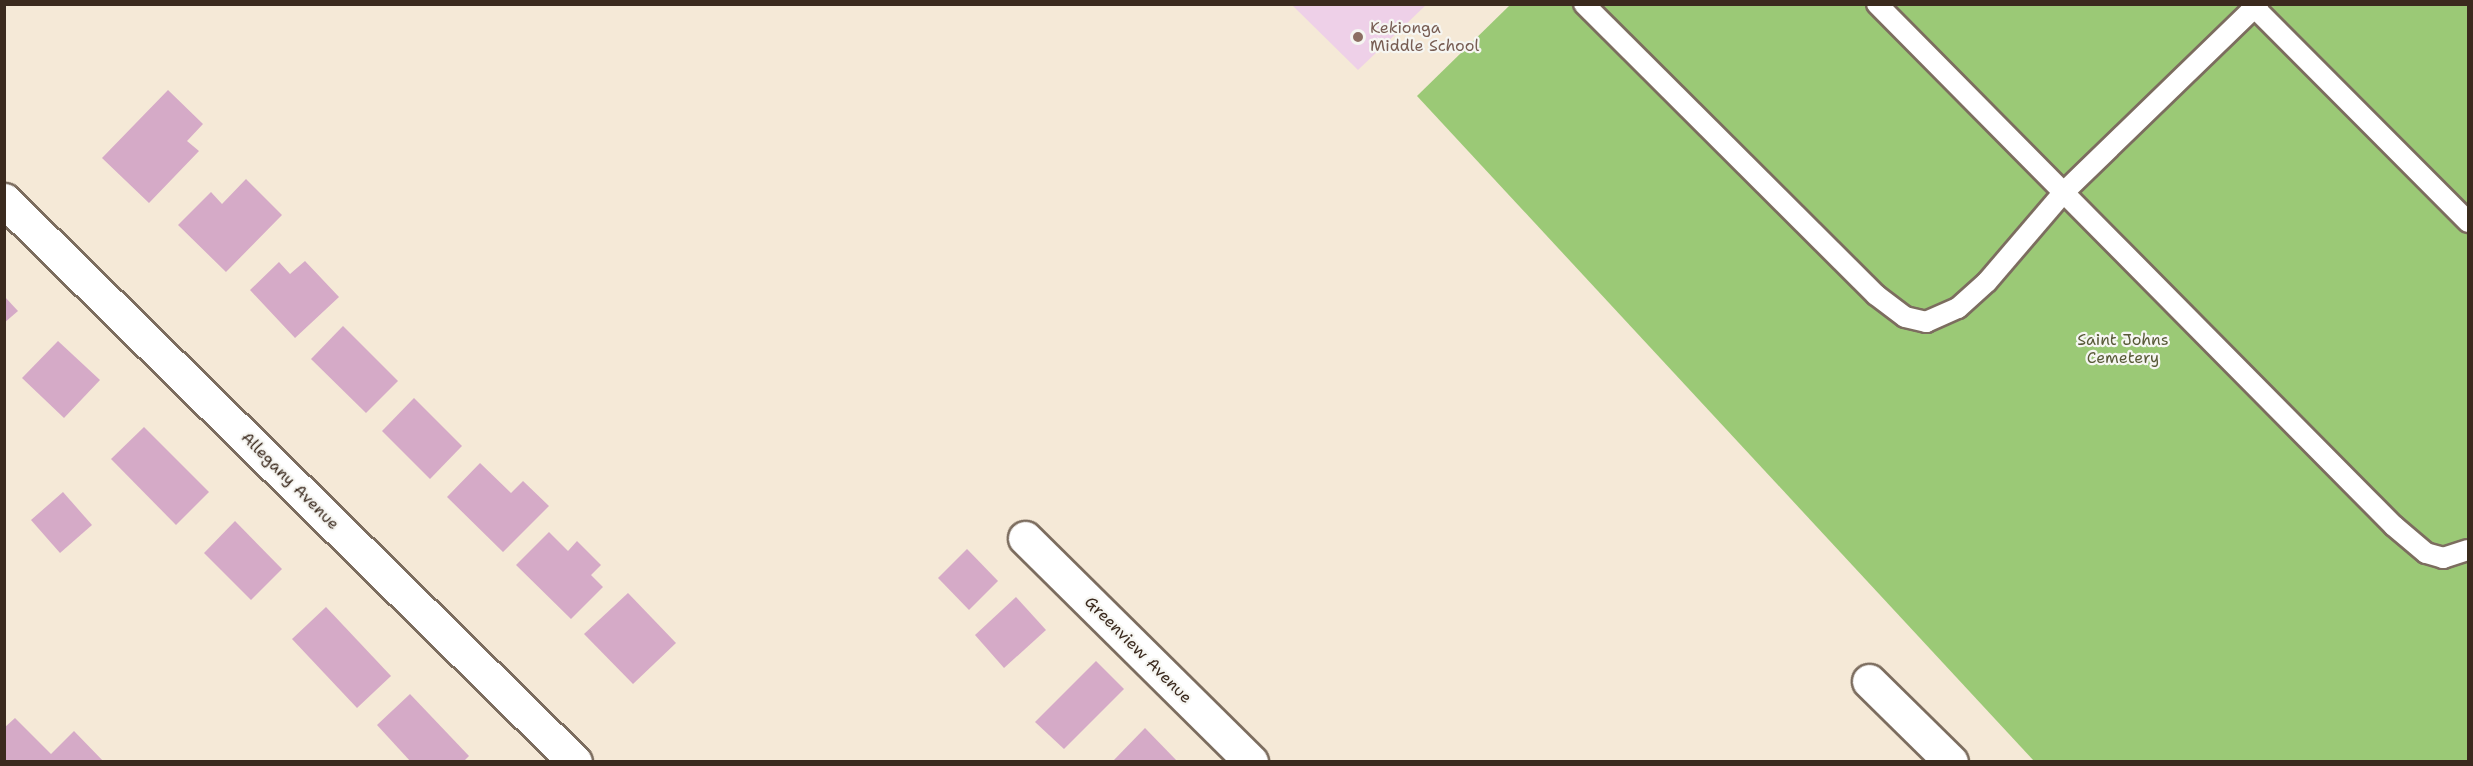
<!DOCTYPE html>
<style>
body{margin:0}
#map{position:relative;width:2473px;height:766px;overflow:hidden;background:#f5e9d7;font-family:"Shantell Sans",sans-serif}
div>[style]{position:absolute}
.built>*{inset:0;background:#eed0e8}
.green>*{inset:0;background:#9bc976}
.building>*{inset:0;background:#d5aac7}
.roads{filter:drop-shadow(2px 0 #7c6d5f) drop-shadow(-2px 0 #7c6d5f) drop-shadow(0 2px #7c6d5f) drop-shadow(0 -2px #7c6d5f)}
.service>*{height:20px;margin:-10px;padding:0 10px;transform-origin:10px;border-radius:10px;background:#fff}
.minor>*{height:33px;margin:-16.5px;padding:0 16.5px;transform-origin:16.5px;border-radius:16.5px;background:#fff}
.dots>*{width:16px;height:16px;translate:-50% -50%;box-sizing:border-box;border:3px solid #f6f6f2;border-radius:50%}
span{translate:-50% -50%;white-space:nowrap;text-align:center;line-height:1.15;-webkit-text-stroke:4.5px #f6f6f2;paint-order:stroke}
.education-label{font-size:16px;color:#785e54}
.left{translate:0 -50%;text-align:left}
.park-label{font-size:16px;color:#585a38}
.street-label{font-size:16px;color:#3b2a1e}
.frame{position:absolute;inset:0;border:6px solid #3b2a1e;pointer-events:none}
</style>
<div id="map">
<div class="built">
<div style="clip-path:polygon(1292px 5px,1426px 5px,1358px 70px)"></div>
</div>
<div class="green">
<div style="clip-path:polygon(1510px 5px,2468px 5px,2468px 761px,2034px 761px,1417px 96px)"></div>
</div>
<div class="building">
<div style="clip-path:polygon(168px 90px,203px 124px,187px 141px,199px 151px,149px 203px,102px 158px)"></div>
<div style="clip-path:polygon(246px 179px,282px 215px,226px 272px,178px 225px,211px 192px,222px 204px)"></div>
<div style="clip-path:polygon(305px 261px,339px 297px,295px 338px,250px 290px,279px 262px,290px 274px)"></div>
<div style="clip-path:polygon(4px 296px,18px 311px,4px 323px)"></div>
<div style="clip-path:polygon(343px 326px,398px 381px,366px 413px,311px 359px)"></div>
<div style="clip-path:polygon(58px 341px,100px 380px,64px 418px,22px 378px)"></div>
<div style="clip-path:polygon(414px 398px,462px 446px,430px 479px,382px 431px)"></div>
<div style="clip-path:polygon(144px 427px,209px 492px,176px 525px,111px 459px)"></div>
<div style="clip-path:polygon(480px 463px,511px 493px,523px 481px,549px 506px,503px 552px,447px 497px)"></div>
<div style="clip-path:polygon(63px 492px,92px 525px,60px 553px,31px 520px)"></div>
<div style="clip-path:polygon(235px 521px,282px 569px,251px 600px,204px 553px)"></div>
<div style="clip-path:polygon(549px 532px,568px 551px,577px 541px,601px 565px,591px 575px,603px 587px,571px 619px,516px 565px)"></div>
<div style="clip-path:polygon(967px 549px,998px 581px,969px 610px,938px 578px)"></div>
<div style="clip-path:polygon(628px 593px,676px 643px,633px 684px,584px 634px)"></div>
<div style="clip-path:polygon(1016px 597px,1046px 630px,1004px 668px,975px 635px)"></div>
<div style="clip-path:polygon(326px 607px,391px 676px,357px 708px,292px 639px)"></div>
<div style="clip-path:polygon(1096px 661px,1124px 689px,1064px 749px,1035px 722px)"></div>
<div style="clip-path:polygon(410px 694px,469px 756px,463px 762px,411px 762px,377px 725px)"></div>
<div style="clip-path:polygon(15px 718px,51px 754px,74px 731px,104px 762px,4px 762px,4px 728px)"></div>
<div style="clip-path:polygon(1145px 728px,1178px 762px,1112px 762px)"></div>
</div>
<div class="roads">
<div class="service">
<div style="left:1584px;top:4px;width:412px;rotate:44.9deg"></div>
<div style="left:1876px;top:295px;width:36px;rotate:37deg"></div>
<div style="left:1905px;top:317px;width:22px;rotate:13deg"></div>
<div style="left:1926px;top:322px;width:35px;rotate:-24deg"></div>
<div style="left:1958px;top:308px;width:39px;rotate:-42deg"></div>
<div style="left:1987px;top:282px;width:117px;rotate:-49.5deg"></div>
<div style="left:2063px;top:193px;width:272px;rotate:-44.1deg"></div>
<div style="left:1877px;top:4px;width:735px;rotate:45.28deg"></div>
<div style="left:2394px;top:526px;width:42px;rotate:40.2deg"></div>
<div style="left:2426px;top:553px;width:18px;rotate:16deg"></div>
<div style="left:2443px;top:558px;width:26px;rotate:-18deg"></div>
<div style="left:2251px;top:4px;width:308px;rotate:45.1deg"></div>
</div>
<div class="minor">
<div style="left:4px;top:200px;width:801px;rotate:44.54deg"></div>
<div style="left:1025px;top:538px;width:318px;rotate:44.7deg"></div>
<div style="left:1869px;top:681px;width:115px;rotate:44.6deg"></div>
</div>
</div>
<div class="dots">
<div style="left:1358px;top:37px;background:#8d6e63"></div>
</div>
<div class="education-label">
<span class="left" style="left:1370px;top:37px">Kekionga<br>Middle School</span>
</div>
<div class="park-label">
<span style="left:2123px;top:349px">Saint Johns<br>Cemetery</span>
</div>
<div class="street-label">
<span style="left:290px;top:481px;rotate:45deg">Allegany Avenue</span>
<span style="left:1138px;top:650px;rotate:45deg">Greenview Avenue</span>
</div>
<div class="frame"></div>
</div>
